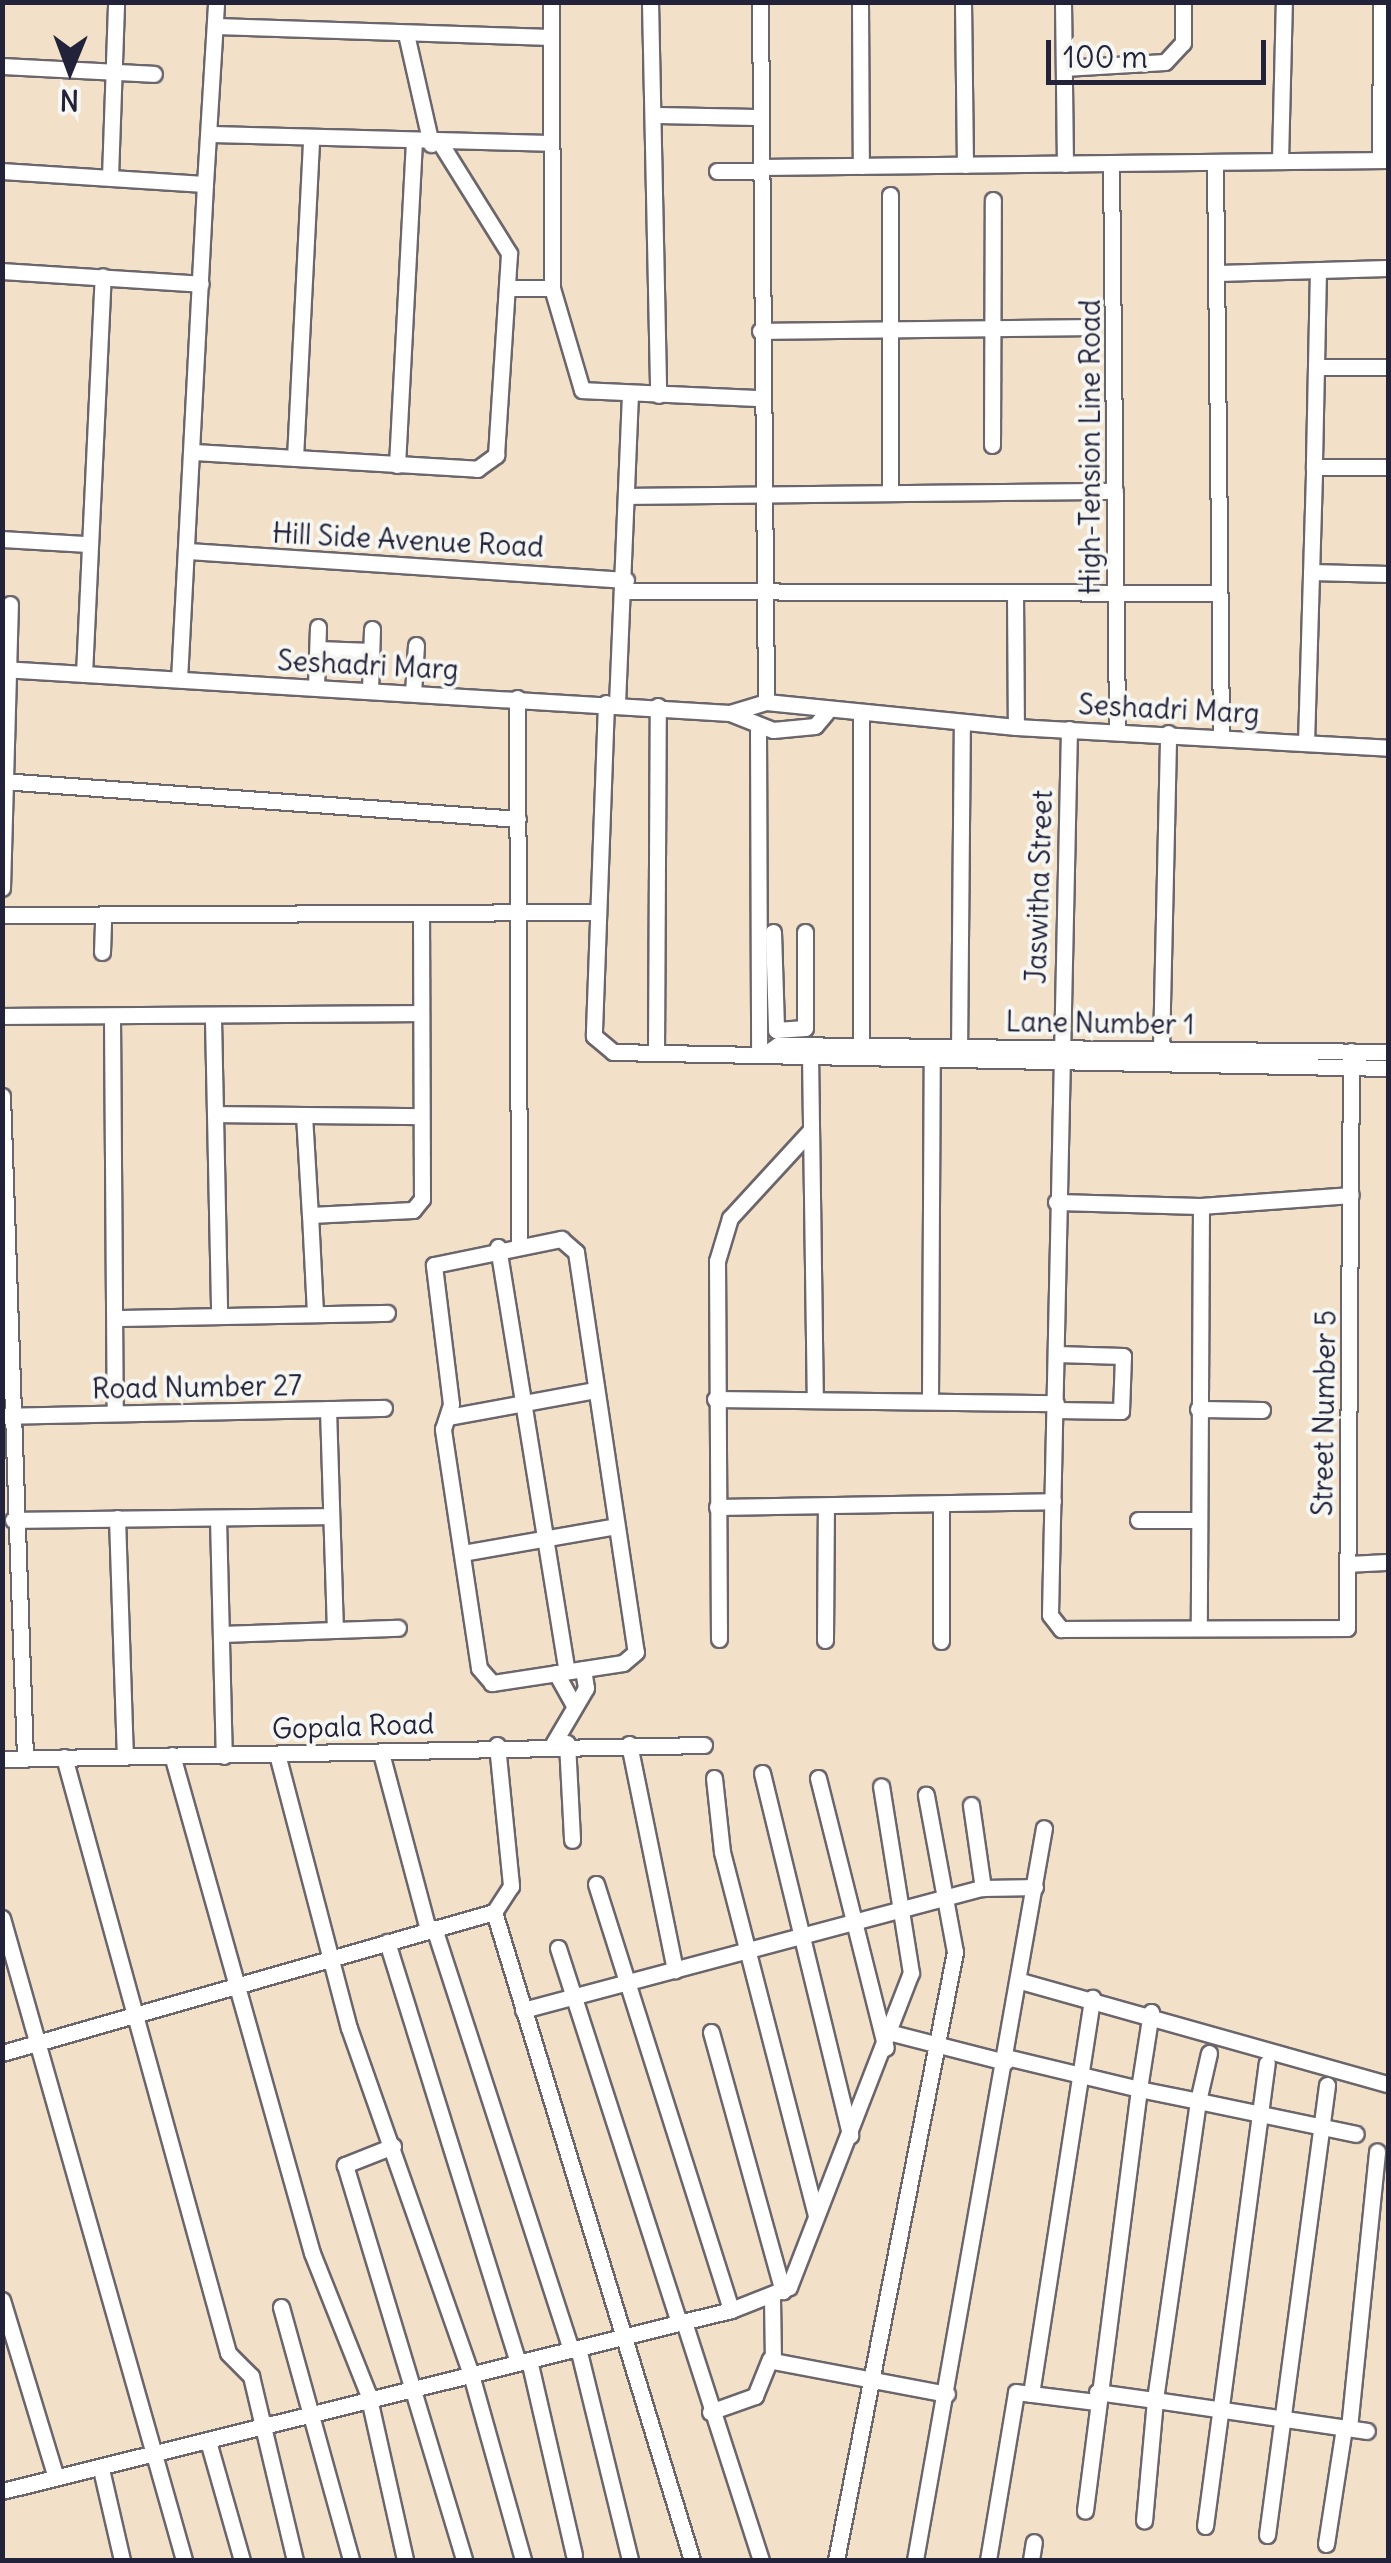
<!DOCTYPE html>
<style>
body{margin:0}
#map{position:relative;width:1391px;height:2563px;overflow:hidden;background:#f2e1c8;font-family:Delius,sans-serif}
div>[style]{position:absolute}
.roads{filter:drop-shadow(2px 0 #6b656c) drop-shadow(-2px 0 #6b656c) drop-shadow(0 2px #6b656c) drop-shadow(0 -2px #6b656c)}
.minor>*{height:15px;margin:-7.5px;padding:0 7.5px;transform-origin:7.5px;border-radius:7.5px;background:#fff}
span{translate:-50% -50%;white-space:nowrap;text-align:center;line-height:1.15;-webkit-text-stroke:8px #f6f6f2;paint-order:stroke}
.street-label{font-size:28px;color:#22223b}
.frame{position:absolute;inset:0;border:5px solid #22223b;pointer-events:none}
.north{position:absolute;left:20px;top:20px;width:100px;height:100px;-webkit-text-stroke:8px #f6f6f2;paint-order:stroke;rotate:181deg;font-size:28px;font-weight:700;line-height:40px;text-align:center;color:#22223b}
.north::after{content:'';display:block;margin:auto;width:35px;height:45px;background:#22223b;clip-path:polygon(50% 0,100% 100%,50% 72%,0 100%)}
.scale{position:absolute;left:1046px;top:40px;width:220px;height:45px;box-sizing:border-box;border:5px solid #22223b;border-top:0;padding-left:12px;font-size:30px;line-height:35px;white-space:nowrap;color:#22223b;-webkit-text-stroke:8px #f6f6f2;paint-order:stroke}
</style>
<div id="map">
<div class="roads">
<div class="minor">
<div style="left:551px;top:2px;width:286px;rotate:89.8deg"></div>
<div style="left:650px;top:2px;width:393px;rotate:88.8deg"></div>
<div style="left:760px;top:2px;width:700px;rotate:89.51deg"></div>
<div style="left:860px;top:2px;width:164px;rotate:89.7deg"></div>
<div style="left:963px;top:2px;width:163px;rotate:89.3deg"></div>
<div style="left:1063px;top:2px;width:162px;rotate:89.3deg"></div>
<div style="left:216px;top:26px;width:335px;rotate:1.9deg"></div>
<div style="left:406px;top:34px;width:113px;rotate:77.2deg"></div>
<div style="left:2px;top:66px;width:152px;rotate:3deg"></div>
<div style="left:1064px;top:68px;width:101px;rotate:-3.4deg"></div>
<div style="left:1165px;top:62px;width:26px;rotate:-47deg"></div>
<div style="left:1183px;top:43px;width:41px;rotate:-90deg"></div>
<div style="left:653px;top:115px;width:107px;rotate:1.1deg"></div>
<div style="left:210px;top:134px;width:341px;rotate:1.5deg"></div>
<div style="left:1380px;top:160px;width:158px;rotate:-89.6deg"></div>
<div style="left:1280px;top:161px;width:159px;rotate:-88.6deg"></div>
<div style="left:1215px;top:162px;width:574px;rotate:89.4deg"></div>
<div style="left:1111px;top:163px;width:568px;rotate:89.39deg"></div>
<div style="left:760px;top:167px;width:628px;rotate:-0.64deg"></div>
<div style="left:2px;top:171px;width:203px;rotate:3.7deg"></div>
<div style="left:205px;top:184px;width:496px;rotate:93deg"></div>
<div style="left:717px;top:171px;width:43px"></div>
<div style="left:110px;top:177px;width:175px;rotate:-88deg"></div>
<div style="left:205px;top:184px;width:182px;rotate:-86.5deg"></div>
<div style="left:890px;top:195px;width:297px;rotate:90deg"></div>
<div style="left:1318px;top:270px;width:197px;rotate:91.2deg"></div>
<div style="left:1314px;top:467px;width:74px"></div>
<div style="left:2px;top:271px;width:199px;rotate:3.7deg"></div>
<div style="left:1217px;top:273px;width:171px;rotate:-1.7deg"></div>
<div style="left:507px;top:288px;width:45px"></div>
<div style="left:552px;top:288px;width:106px;rotate:73.6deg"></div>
<div style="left:582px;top:390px;width:178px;rotate:2.6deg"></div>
<div style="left:760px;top:331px;width:329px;rotate:-0.7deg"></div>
<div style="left:1316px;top:367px;width:72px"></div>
<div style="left:992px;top:445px;width:245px;rotate:-89.8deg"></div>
<div style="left:194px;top:452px;width:284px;rotate:3.4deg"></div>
<div style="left:477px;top:469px;width:24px;rotate:-36deg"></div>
<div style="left:496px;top:455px;width:202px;rotate:-86.3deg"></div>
<div style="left:509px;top:253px;width:128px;rotate:-122deg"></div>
<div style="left:295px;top:458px;width:319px;rotate:-87.1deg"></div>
<div style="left:397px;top:465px;width:321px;rotate:-87deg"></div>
<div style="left:628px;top:496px;width:487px;rotate:-0.6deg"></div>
<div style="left:2px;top:539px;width:83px;rotate:3.4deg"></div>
<div style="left:188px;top:551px;width:439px;rotate:3.8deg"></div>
<div style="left:1311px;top:572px;width:77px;rotate:1.5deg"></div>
<div style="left:625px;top:591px;width:594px;rotate:0.19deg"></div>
<div style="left:1015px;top:594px;width:133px;rotate:89.6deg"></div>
<div style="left:318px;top:649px;width:53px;rotate:2.2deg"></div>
<div style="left:2px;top:669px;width:729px;rotate:3.46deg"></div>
<div style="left:730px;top:713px;width:38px;rotate:-17deg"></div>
<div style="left:766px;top:702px;width:251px;rotate:5.7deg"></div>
<div style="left:1016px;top:727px;width:373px;rotate:3.2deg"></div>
<div style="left:84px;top:674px;width:398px;rotate:-87.3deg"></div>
<div style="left:316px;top:687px;width:60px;rotate:-88.1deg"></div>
<div style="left:370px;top:690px;width:61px;rotate:-88.1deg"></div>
<div style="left:413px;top:693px;width:48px;rotate:-86.4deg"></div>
<div style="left:517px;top:698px;width:546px;rotate:89.79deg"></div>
<div style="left:606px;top:703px;width:333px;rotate:92.1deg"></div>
<div style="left:594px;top:1036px;width:25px;rotate:40deg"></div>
<div style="left:613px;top:1052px;width:775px;rotate:1.18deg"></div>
<div style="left:617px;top:704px;width:310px;rotate:-87.6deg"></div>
<div style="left:730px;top:713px;width:46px;rotate:21.6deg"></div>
<div style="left:773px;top:730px;width:42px;rotate:-5.4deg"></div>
<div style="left:815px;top:726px;width:17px;rotate:-50deg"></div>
<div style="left:758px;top:728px;width:326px;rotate:89.8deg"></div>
<div style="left:1069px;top:729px;width:886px;rotate:91.23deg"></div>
<div style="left:1050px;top:1615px;width:18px;rotate:52deg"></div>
<div style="left:1061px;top:1629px;width:286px;rotate:-0.2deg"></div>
<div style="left:1347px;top:1628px;width:577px;rotate:-89.6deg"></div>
<div style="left:1306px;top:743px;width:276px;rotate:-88.3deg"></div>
<div style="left:2px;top:781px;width:517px;rotate:4.21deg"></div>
<div style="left:2px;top:888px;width:284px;rotate:-88.4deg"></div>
<div style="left:2px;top:915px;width:594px;rotate:-0.29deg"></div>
<div style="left:773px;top:932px;width:98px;rotate:88.2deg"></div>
<div style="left:776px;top:1030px;width:29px;rotate:-4deg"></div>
<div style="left:805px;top:1028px;width:96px;rotate:-90deg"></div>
<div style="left:102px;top:952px;width:37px;rotate:-88deg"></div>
<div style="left:2px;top:1016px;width:419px;rotate:-0.4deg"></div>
<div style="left:112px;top:1018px;width:395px;rotate:89.6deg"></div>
<div style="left:213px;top:1019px;width:296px;rotate:88.8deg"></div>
<div style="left:861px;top:1045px;width:331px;rotate:-90deg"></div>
<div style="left:1161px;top:1049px;width:316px;rotate:-88.7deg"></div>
<div style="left:656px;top:1053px;width:347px;rotate:-89.7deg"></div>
<div style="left:810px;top:1053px;width:346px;rotate:89.2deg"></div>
<div style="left:765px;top:1054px;width:16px;rotate:-35deg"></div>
<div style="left:778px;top:1045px;width:610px;rotate:0.66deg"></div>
<div style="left:959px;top:1055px;width:333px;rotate:-89.5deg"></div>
<div style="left:2px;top:1096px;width:663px;rotate:88.01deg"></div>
<div style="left:215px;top:1114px;width:206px;rotate:0.6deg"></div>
<div style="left:304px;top:1115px;width:100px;rotate:86.6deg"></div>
<div style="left:1056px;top:1202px;width:145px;rotate:1.6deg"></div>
<div style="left:1201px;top:1206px;width:421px;rotate:90.3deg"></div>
<div style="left:1201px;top:1206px;width:150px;rotate:-4.2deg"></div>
<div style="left:561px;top:1239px;width:20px;rotate:41deg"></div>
<div style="left:576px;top:1252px;width:404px;rotate:81.5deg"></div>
<div style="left:636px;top:1652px;width:17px;rotate:140deg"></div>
<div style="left:623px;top:1663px;width:133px;rotate:171.3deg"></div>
<div style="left:492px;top:1683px;width:20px;rotate:-131deg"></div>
<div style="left:479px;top:1668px;width:242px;rotate:-98.6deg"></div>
<div style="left:443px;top:1429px;width:26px;rotate:-72deg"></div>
<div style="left:451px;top:1404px;width:140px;rotate:-97deg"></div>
<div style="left:434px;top:1265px;width:130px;rotate:-11.6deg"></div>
<div style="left:498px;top:1247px;width:430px;rotate:80.8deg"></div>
<div style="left:315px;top:1313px;width:98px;rotate:-92.9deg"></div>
<div style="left:310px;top:1215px;width:103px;rotate:-2.8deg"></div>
<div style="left:413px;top:1210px;width:14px;rotate:-51deg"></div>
<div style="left:422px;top:1199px;width:286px;rotate:-90.2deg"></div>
<div style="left:115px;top:1318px;width:272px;rotate:-1.1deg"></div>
<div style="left:930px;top:1398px;width:343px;rotate:-89.7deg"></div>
<div style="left:715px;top:1399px;width:341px;rotate:0.7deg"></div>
<div style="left:328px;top:1409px;width:221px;rotate:88.2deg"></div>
<div style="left:1198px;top:1409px;width:64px;rotate:0.9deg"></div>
<div style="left:1056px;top:1410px;width:65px;rotate:0.9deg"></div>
<div style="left:1121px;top:1411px;width:55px;rotate:-87.9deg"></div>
<div style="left:1123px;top:1356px;width:67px;rotate:-178.3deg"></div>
<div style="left:2px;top:1416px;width:382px;rotate:-1.2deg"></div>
<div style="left:448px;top:1417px;width:149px;rotate:-10.4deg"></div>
<div style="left:941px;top:1505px;width:136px;rotate:90deg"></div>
<div style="left:717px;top:1507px;width:336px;rotate:-1deg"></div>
<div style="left:117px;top:1518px;width:239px;rotate:88.1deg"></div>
<div style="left:218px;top:1518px;width:238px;rotate:88.6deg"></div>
<div style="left:13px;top:1520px;width:318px;rotate:-0.7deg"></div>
<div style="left:1138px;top:1520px;width:61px"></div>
<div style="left:462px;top:1553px;width:156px;rotate:-9.9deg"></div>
<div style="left:1348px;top:1564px;width:40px;rotate:-2.9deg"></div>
<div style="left:222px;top:1634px;width:176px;rotate:-2deg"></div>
<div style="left:719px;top:1639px;width:378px;rotate:-90.3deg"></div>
<div style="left:717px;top:1261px;width:45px;rotate:-73.2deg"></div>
<div style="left:730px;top:1218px;width:118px;rotate:-47.4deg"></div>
<div style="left:825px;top:1640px;width:134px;rotate:-89.6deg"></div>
<div style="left:556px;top:1673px;width:38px;rotate:61deg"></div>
<div style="left:567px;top:1743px;width:97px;rotate:87deg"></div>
<div style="left:553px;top:1744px;width:65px;rotate:-59.5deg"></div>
<div style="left:586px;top:1688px;width:19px;rotate:-99deg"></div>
<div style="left:629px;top:1744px;width:231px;rotate:78.5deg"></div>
<div style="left:497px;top:1745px;width:142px;rotate:84.3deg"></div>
<div style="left:511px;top:1886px;width:31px;rotate:123deg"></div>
<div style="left:494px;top:1912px;width:678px;rotate:73.01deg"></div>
<div style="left:381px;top:1753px;width:183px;rotate:75.1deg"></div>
<div style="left:277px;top:1754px;width:283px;rotate:75.3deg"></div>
<div style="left:349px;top:2028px;width:364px;rotate:70.6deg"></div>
<div style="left:470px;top:2371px;width:196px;rotate:74.3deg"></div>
<div style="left:172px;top:1755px;width:517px;rotate:74.3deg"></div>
<div style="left:312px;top:2253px;width:152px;rotate:68.3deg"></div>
<div style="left:368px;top:2394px;width:170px;rotate:77.4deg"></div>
<div style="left:64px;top:1757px;width:618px;rotate:74.61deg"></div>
<div style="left:228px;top:2353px;width:33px;rotate:45deg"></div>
<div style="left:251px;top:2376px;width:189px;rotate:76.6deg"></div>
<div style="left:2px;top:1759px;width:702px;rotate:-1.14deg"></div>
<div style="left:762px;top:1773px;width:373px;rotate:76.3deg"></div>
<div style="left:714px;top:1778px;width:74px;rotate:83.8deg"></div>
<div style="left:722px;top:1852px;width:375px;rotate:75.5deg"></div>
<div style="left:818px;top:1778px;width:278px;rotate:75.9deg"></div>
<div style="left:971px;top:1805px;width:84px;rotate:81.8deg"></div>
<div style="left:596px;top:1884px;width:447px;rotate:72.4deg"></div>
<div style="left:2px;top:1918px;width:667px;rotate:74.17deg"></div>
<div style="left:434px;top:1928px;width:443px;rotate:72deg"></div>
<div style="left:387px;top:1942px;width:440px;rotate:72.7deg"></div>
<div style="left:558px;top:1948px;width:394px;rotate:72.1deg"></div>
<div style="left:1024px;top:1982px;width:378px;rotate:15.7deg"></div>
<div style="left:523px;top:2010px;width:476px;rotate:-14.9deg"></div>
<div style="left:983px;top:1888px;width:52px;rotate:-1.1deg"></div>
<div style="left:1151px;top:2012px;width:78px;rotate:98.9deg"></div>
<div style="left:1139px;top:2089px;width:60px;rotate:11.5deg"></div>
<div style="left:1198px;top:2101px;width:302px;rotate:98.2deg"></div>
<div style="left:1155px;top:2400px;width:214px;rotate:8.3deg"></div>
<div style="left:711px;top:2032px;width:269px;rotate:74.5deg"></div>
<div style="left:892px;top:2033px;width:117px;rotate:14.4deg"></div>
<div style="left:2px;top:2053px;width:512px;rotate:-15.99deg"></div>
<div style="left:1209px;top:2053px;width:49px;rotate:102.9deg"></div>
<div style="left:1198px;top:2101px;width:161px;rotate:11.8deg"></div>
<div style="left:1006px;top:2057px;width:137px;rotate:13.5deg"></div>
<div style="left:1139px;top:2089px;width:425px;rotate:97.3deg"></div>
<div style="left:393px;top:2146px;width:52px;rotate:158.4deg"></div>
<div style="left:345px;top:2165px;width:413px;rotate:73.2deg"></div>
<div style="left:772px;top:2298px;width:63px;rotate:89.1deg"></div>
<div style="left:773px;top:2361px;width:177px;rotate:10.7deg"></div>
<div style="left:2px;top:2300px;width:179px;rotate:73.1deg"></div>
<div style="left:281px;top:2307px;width:263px;rotate:74.5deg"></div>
<div style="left:684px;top:2322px;width:250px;rotate:72.1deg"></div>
<div style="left:578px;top:2348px;width:218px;rotate:76.2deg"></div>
<div style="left:529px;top:2360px;width:200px;rotate:77deg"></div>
<div style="left:1097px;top:2392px;width:59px;rotate:7.9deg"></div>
<div style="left:1155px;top:2400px;width:121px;rotate:95.2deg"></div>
<div style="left:1031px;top:2394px;width:401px;rotate:-81.2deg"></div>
<div style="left:710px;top:2412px;width:48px;rotate:-19.6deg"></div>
<div style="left:755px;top:2396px;width:40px;rotate:-68deg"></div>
<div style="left:1349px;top:2428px;width:278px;rotate:-84.2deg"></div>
<div style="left:208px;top:2441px;width:124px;rotate:74.1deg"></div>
<div style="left:101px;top:2469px;width:93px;rotate:77deg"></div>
<div style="left:2px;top:2491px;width:751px;rotate:-13.94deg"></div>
<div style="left:731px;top:2310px;width:62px;rotate:-21.6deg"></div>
<div style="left:789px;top:2287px;width:337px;rotate:-68.8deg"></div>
<div style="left:911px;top:1973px;width:189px;rotate:-99.1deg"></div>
<div style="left:1205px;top:2526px;width:467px;rotate:-82.4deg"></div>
<div style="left:1267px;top:2535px;width:454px;rotate:-82.4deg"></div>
<div style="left:1326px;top:2544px;width:117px;rotate:-81.2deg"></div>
<div style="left:836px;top:2560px;width:620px;rotate:-78.93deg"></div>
<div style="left:955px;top:1952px;width:160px;rotate:-100.5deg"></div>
<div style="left:915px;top:2560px;width:743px;rotate:-80.01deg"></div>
<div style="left:988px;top:2560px;width:170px;rotate:-80.5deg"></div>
<div style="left:1016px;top:2392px;width:81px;rotate:7.1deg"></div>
<div style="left:1031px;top:2560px;width:18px;rotate:-81deg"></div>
</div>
</div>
<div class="street-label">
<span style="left:1090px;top:447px;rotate:-90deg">High-Tension Line Road</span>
<span style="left:408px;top:540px;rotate:3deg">Hill Side Avenue Road</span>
<span style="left:368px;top:665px;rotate:3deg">Seshadri Marg</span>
<span style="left:1169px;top:709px;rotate:3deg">Seshadri Marg</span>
<span style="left:1039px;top:887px;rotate:-88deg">Jaswitha Street</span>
<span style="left:1100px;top:1023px;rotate:1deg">Lane Number 1</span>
<span style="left:197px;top:1387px;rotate:-1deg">Road Number 27</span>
<span style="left:1324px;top:1413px;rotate:-89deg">Street Number 5</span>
<span style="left:353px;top:1726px;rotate:-2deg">Gopala Road</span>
</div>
<div class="frame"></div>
<div class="north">N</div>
<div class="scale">100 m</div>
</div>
